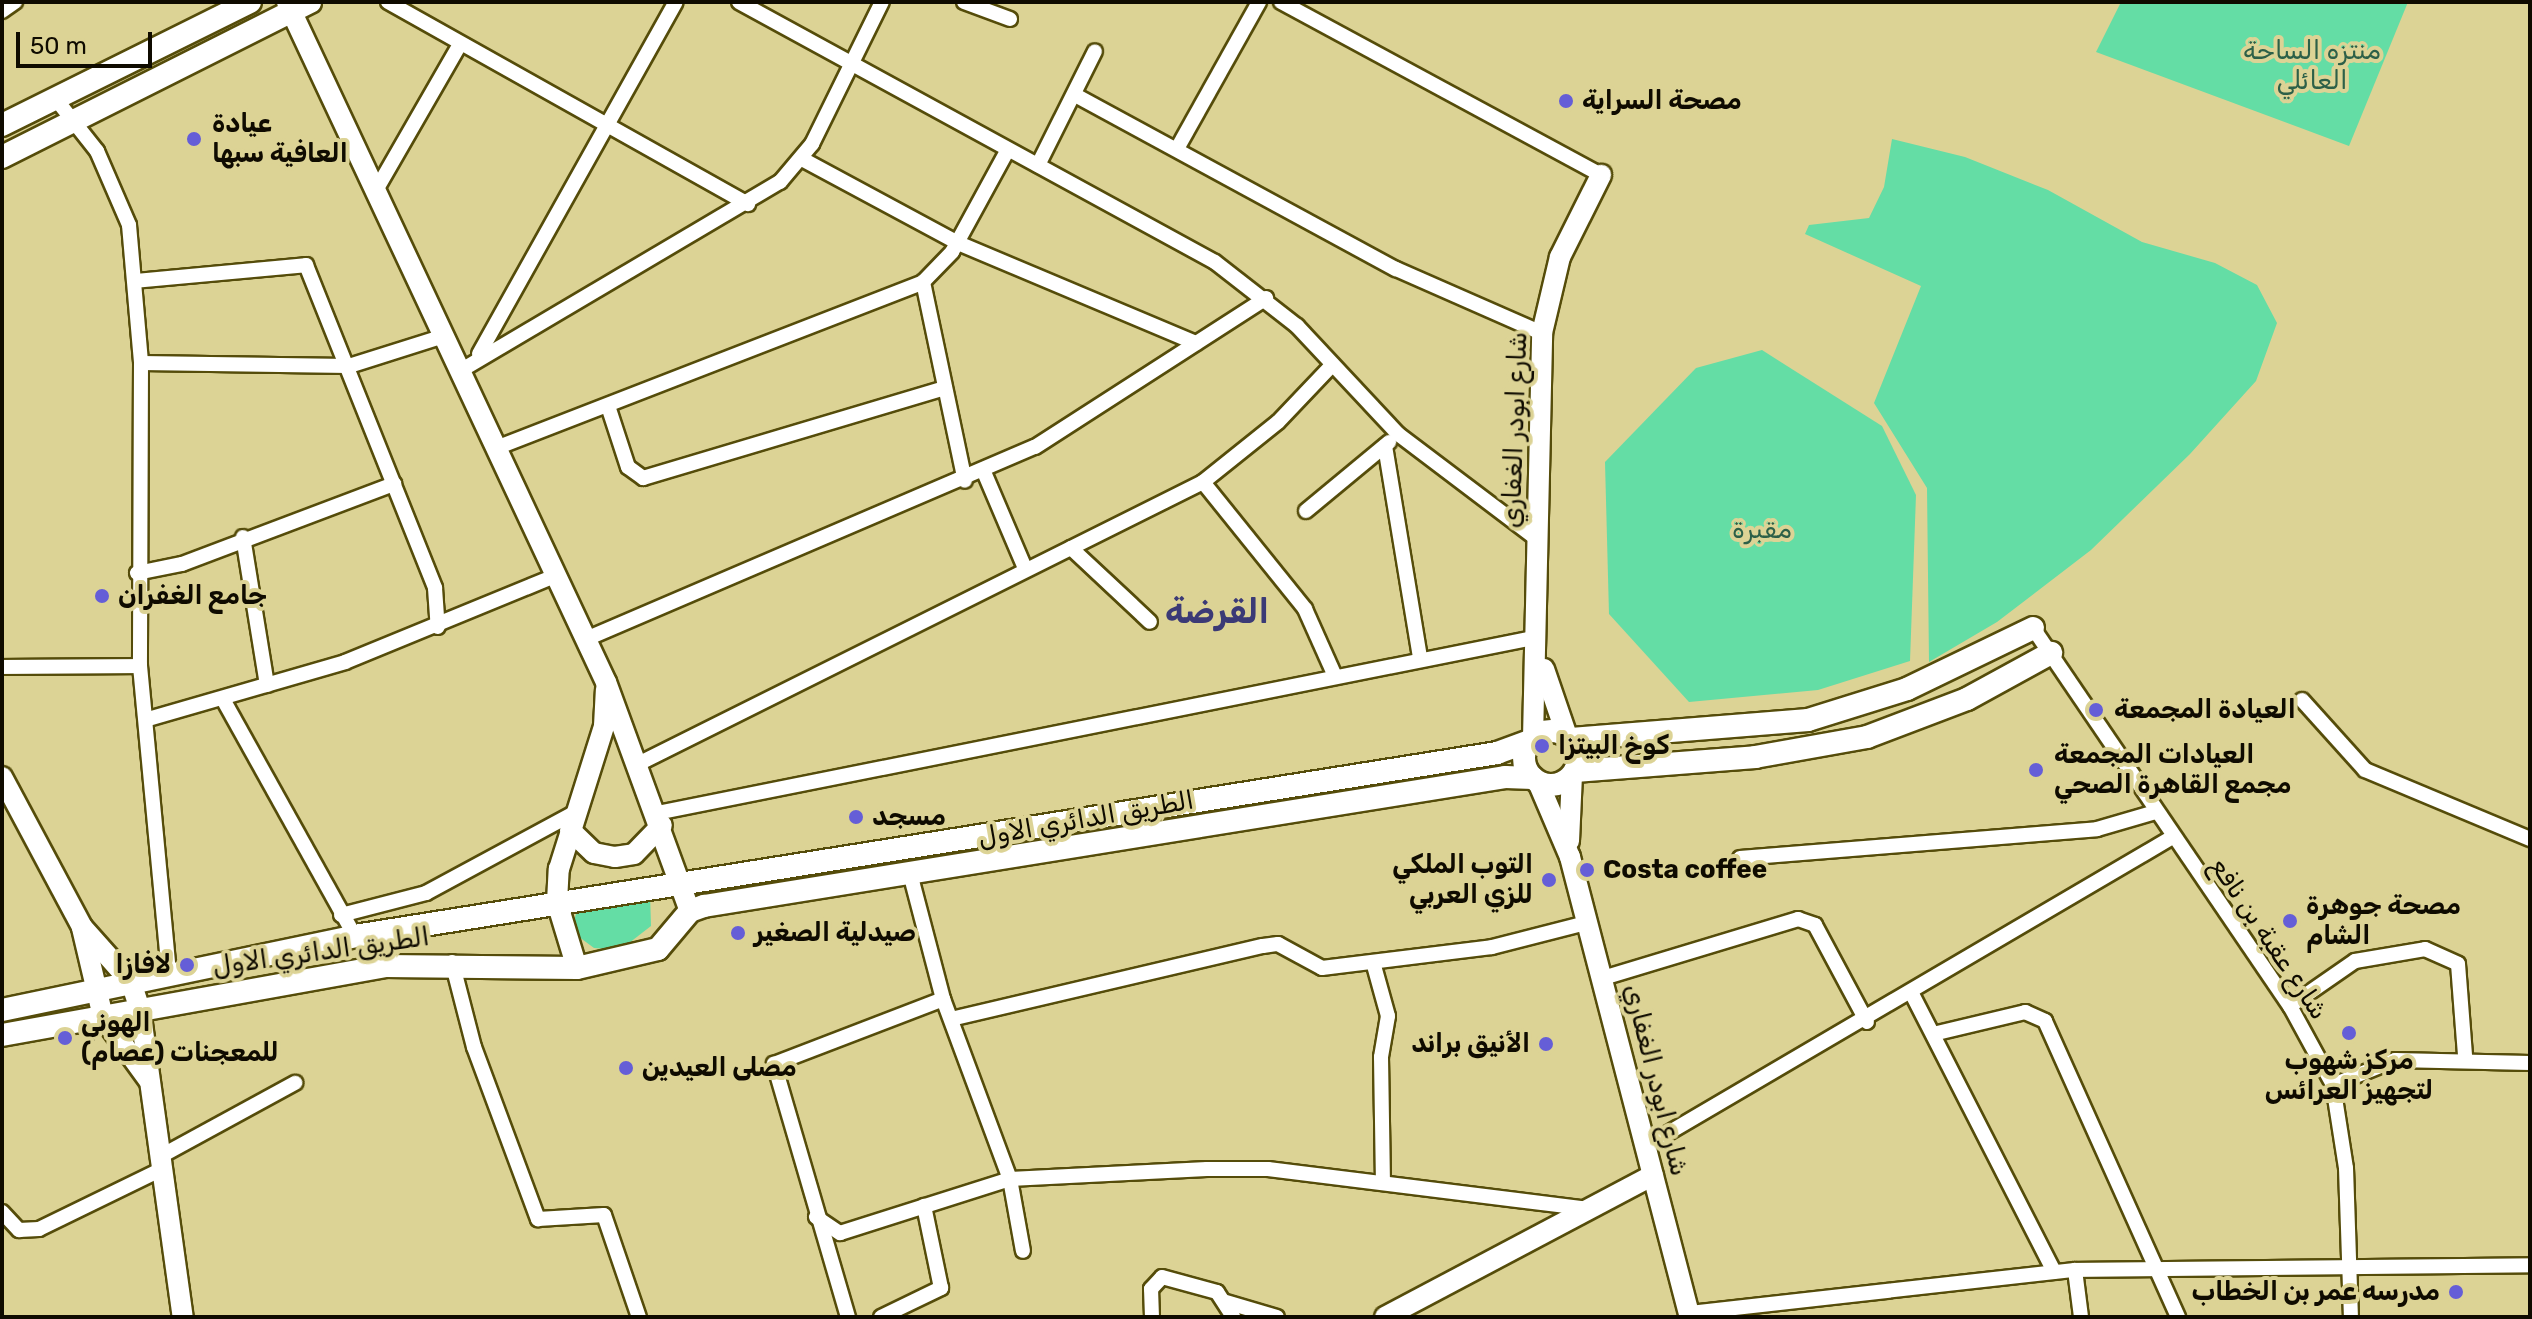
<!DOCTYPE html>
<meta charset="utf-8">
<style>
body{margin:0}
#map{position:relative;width:2532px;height:1319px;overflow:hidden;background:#dcd395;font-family:Rubik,Vazirmatn,sans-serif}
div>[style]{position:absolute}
.green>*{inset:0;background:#64dda5}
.roads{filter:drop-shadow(2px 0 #554c0a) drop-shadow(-2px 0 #554c0a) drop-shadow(0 2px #554c0a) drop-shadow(0 -2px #554c0a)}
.street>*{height:14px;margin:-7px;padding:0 7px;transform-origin:7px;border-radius:7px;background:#fff}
.secondary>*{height:20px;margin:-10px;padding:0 10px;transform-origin:10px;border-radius:10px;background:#fff}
.primary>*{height:22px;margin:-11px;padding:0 11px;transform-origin:11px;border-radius:11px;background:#fff}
.primary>.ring{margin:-11px;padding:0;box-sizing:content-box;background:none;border:22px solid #fff;border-radius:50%}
.dots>*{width:22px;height:22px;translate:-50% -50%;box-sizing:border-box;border:4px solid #dcd395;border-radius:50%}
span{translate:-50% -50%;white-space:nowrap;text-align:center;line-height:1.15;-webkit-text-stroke:8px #dcd395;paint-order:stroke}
.park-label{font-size:26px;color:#2d6048}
.poi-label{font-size:26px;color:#0f0b00;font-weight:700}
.left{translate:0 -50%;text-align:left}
.right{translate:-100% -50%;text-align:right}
.street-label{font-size:26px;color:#0f0b00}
.district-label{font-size:34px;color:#3b3a76;font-weight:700}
.frame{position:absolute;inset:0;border:4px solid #0f0b00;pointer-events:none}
.scale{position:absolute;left:16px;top:32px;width:136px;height:36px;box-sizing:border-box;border:4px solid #0f0b00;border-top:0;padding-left:10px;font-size:24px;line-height:28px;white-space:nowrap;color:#0f0b00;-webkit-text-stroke:6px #dcd395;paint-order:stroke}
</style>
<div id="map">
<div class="green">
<div style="clip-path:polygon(2121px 2px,2408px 2px,2349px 146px,2096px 52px)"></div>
<div style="clip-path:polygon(1892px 139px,1965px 157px,2048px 190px,2142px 242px,2215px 263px,2257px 285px,2277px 323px,2256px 381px,2190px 454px,2091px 550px,1997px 622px,1929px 662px,1927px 488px,1874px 403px,1921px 286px,1805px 234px,1809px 225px,1869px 218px,1884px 187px)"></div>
<div style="clip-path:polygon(1762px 350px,1882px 426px,1916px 495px,1910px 661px,1818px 690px,1689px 702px,1609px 614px,1605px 462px,1696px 368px)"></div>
<div style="clip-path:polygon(650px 894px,651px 926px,620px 950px,594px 948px,571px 931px,576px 914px,598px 901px)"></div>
</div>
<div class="roads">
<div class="street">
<div style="left:388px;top:2px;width:413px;rotate:29.3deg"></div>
<div style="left:739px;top:2px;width:542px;rotate:28.64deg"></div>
<div style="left:1215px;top:262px;width:104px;rotate:38deg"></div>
<div style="left:1297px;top:326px;width:148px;rotate:46.9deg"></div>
<div style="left:1398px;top:434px;width:176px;rotate:37.1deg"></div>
<div style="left:964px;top:2px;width:49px;rotate:20.3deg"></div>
<div style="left:1281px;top:2px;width:364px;rotate:28.4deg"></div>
<div style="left:2px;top:11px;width:16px;rotate:-35deg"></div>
<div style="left:1075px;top:95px;width:365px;rotate:28.5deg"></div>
<div style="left:1396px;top:269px;width:159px;rotate:23.7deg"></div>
<div style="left:55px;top:98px;width:68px;rotate:51.6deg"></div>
<div style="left:97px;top:151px;width:81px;rotate:66.6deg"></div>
<div style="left:129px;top:225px;width:139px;rotate:85deg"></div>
<div style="left:141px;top:363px;width:303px;rotate:90.2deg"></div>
<div style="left:140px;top:666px;width:310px;rotate:84.6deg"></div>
<div style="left:1178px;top:147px;width:166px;rotate:-60.8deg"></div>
<div style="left:802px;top:159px;width:177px;rotate:28.3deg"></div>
<div style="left:958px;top:243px;width:258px;rotate:22.8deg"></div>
<div style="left:1038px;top:165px;width:127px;rotate:-63.4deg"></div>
<div style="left:375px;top:192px;width:171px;rotate:-60.1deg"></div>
<div style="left:135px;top:281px;width:172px;rotate:-5.3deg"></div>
<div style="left:306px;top:265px;width:348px;rotate:68.2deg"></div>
<div style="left:435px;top:588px;width:39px;rotate:86deg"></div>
<div style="left:923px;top:282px;width:203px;rotate:78.1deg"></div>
<div style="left:479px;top:354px;width:403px;rotate:-60.8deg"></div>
<div style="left:141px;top:363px;width:208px;rotate:0.8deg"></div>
<div style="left:349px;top:366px;width:100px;rotate:-17.5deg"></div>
<div style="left:460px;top:371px;width:372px;rotate:-30.6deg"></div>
<div style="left:780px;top:182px;width:50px;rotate:-49.9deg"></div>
<div style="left:812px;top:144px;width:158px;rotate:-63.8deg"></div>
<div style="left:609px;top:409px;width:61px;rotate:71.9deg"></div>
<div style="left:628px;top:467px;width:19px;rotate:36deg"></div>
<div style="left:643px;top:478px;width:315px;rotate:-16.6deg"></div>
<div style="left:1385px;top:446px;width:214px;rotate:80.6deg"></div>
<div style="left:496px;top:448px;width:458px;rotate:-21.2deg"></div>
<div style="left:923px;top:282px;width:42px;rotate:-46deg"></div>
<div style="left:952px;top:252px;width:115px;rotate:-61.4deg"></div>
<div style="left:984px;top:472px;width:104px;rotate:66.9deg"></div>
<div style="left:1203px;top:482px;width:163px;rotate:51.2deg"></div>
<div style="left:1305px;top:609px;width:73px;rotate:65.9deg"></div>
<div style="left:1306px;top:511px;width:108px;rotate:-39.7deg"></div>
<div style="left:243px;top:537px;width:150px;rotate:80.8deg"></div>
<div style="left:1071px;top:548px;width:108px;rotate:43.1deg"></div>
<div style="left:137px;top:573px;width:46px;rotate:-11.3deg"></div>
<div style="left:182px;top:564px;width:227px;rotate:-20.7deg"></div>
<div style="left:2033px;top:628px;width:457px;rotate:55.8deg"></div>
<div style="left:2290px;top:1006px;width:90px;rotate:61.4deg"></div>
<div style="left:2333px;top:1085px;width:84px;rotate:81.1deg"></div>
<div style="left:2346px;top:1168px;width:149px;rotate:88.1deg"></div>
<div style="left:586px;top:639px;width:488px;rotate:-23.2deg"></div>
<div style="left:1035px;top:447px;width:275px;rotate:-32.8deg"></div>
<div style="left:2px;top:667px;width:138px;rotate:-0.4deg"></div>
<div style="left:2302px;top:700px;width:94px;rotate:48deg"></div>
<div style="left:2365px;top:770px;width:179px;rotate:22.7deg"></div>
<div style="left:224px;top:701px;width:269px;rotate:60.9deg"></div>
<div style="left:148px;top:719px;width:205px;rotate:-16.1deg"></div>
<div style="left:345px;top:662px;width:227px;rotate:-22.3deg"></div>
<div style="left:638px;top:764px;width:631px;rotate:-26.52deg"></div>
<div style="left:1203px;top:482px;width:96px;rotate:-38.7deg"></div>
<div style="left:1278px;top:422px;width:79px;rotate:-46.5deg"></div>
<div style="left:657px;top:813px;width:898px;rotate:-11.3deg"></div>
<div style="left:1740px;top:858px;width:358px;rotate:-4.6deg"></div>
<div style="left:2097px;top:829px;width:60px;rotate:-16.3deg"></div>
<div style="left:911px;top:877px;width:126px;rotate:75.3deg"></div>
<div style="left:943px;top:999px;width:192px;rotate:69.6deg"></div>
<div style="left:1010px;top:1179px;width:73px;rotate:79.8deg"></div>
<div style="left:341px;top:915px;width:88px;rotate:-14.5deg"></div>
<div style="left:426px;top:893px;width:168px;rotate:-28.4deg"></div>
<div style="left:452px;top:962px;width:88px;rotate:75.5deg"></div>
<div style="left:474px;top:1047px;width:184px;rotate:69.6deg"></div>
<div style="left:538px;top:1219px;width:66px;rotate:-3.5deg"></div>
<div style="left:604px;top:1215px;width:108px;rotate:71.1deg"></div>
<div style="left:1373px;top:962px;width:56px;rotate:74.5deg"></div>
<div style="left:1388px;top:1016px;width:42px;rotate:99.7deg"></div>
<div style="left:1381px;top:1057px;width:126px;rotate:89.1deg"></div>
<div style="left:1603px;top:978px;width:204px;rotate:-16.8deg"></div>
<div style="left:1798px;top:919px;width:18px;rotate:19deg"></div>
<div style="left:1815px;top:925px;width:110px;rotate:61.8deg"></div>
<div style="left:1912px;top:994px;width:312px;rotate:62.9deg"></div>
<div style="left:2290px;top:1006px;width:79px;rotate:-34.7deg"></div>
<div style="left:2355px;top:961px;width:71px;rotate:-9.7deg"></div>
<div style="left:2425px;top:949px;width:36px;rotate:24deg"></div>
<div style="left:2458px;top:964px;width:92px;rotate:85.6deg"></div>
<div style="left:951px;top:1019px;width:320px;rotate:-13.2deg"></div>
<div style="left:1263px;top:946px;width:15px;rotate:-8deg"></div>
<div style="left:1278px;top:944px;width:50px;rotate:28.6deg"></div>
<div style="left:1322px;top:968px;width:171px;rotate:-7deg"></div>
<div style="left:1492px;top:947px;width:97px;rotate:-14.3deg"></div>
<div style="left:1933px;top:1034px;width:95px;rotate:-13.4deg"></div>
<div style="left:2025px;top:1012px;width:22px;rotate:24deg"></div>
<div style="left:2045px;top:1021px;width:325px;rotate:65.8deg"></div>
<div style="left:2333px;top:1085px;width:67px;rotate:-22deg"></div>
<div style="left:2395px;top:1060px;width:135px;rotate:1.3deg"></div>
<div style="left:1646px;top:1146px;width:609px;rotate:-30.4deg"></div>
<div style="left:161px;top:1156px;width:153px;rotate:-28.6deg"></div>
<div style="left:2px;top:1212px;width:25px;rotate:47deg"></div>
<div style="left:19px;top:1230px;width:20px;rotate:-3deg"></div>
<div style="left:39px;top:1229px;width:137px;rotate:-26deg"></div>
<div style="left:816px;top:1217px;width:29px;rotate:34deg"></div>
<div style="left:840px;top:1233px;width:178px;rotate:-17.6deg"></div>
<div style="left:1010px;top:1179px;width:197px;rotate:-2.9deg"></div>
<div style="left:1207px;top:1169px;width:61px"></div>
<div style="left:1268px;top:1169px;width:321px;rotate:7.1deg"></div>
<div style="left:2075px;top:1270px;width:47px;rotate:82.7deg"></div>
<div style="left:1226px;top:1302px;width:53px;rotate:16.4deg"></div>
<div style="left:1690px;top:1313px;width:387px;rotate:-6.4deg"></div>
<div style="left:2075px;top:1270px;width:455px;rotate:-0.6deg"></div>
<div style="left:848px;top:1317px;width:264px;rotate:-106.3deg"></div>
<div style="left:774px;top:1064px;width:181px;rotate:-21deg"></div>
<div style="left:881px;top:1317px;width:67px;rotate:-25.8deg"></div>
<div style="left:941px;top:1288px;width:84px;rotate:-101.7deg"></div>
<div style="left:1152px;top:1317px;width:28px;rotate:-92deg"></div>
<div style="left:1151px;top:1289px;width:16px;rotate:-47deg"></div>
<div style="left:1162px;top:1277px;width:57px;rotate:15.3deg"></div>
<div style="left:1217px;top:1292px;width:30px;rotate:57deg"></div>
</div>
<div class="secondary">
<div style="left:287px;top:2px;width:751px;rotate:64.87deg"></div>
<div style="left:606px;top:682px;width:244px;rotate:69.9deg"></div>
<div style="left:1544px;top:669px;width:71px;rotate:71.1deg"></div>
<div style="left:1533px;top:738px;width:405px;rotate:-88.7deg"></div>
<div style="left:1542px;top:333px;width:78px;rotate:-76.7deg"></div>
<div style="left:1560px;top:257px;width:92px;rotate:-63.4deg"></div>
<div style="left:2px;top:777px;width:170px;rotate:61.9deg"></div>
<div style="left:82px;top:927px;width:74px;rotate:48.3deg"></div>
<div style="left:131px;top:982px;width:28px;rotate:72deg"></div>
<div style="left:140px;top:1009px;width:311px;rotate:82.1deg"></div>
<div style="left:1538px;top:782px;width:82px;rotate:66.9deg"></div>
<div style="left:1570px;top:857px;width:475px;rotate:75.4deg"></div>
<div style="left:570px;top:830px;width:33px;rotate:44deg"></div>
<div style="left:594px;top:853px;width:21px;rotate:11deg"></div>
<div style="left:615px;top:857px;width:19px;rotate:-9deg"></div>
<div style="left:634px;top:854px;width:40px;rotate:-46deg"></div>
<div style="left:1569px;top:841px;width:66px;rotate:-87.4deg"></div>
<div style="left:82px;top:928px;width:91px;rotate:76.7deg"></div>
<div style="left:103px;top:1017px;width:77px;rotate:54deg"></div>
<div style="left:577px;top:968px;width:69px;rotate:-106.9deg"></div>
<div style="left:557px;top:902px;width:33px;rotate:-87deg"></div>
<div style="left:559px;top:869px;width:150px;rotate:-72.5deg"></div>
<div style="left:604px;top:726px;width:36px;rotate:-87deg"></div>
<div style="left:1385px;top:1317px;width:303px;rotate:-27.9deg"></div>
</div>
<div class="primary">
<div style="left:2px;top:125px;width:277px;rotate:-26.4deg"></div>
<div style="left:2px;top:157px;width:345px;rotate:-26.7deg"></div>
<div class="ring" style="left:1524px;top:731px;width:32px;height:32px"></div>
<div style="left:1571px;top:739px;width:238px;rotate:-4.6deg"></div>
<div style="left:1808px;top:720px;width:104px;rotate:-17.4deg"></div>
<div style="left:1907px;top:689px;width:140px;rotate:-25.8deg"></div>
<div style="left:1575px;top:771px;width:181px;rotate:-4.4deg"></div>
<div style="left:1755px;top:757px;width:114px;rotate:-10.1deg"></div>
<div style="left:1867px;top:737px;width:107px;rotate:-20.8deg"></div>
<div style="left:1967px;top:699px;width:96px;rotate:-28.7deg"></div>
<div style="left:2px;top:1010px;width:361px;rotate:-11.8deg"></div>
<div style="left:355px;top:936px;width:1157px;rotate:-9.1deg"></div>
<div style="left:1497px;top:753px;width:33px;rotate:-20deg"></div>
<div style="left:2px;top:1035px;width:389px;rotate:-10.2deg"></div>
<div style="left:385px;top:966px;width:192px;rotate:0.6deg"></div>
<div style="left:577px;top:968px;width:83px;rotate:-13.2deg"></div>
<div style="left:658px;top:949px;width:50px;rotate:-49.9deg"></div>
<div style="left:690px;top:911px;width:15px;rotate:-20deg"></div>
<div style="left:704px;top:906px;width:811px;rotate:-9.15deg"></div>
<div style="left:1505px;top:777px;width:28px;rotate:2deg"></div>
</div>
</div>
<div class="dots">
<div style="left:1566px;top:101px;background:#655ed7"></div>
<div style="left:194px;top:139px;background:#655ed7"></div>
<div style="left:102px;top:596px;background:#655ed7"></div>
<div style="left:2096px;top:710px;background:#655ed7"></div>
<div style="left:1542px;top:746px;background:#655ed7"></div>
<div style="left:2036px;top:770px;background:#655ed7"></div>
<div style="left:856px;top:817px;background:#655ed7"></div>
<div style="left:1587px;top:870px;background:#655ed7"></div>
<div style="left:1549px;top:880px;background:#655ed7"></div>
<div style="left:2290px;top:921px;background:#655ed7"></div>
<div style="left:738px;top:933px;background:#655ed7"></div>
<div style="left:187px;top:965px;background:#655ed7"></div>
<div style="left:2349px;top:1033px;background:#655ed7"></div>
<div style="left:65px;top:1038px;background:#655ed7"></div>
<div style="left:1546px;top:1044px;background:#655ed7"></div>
<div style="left:626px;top:1068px;background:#655ed7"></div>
<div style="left:2456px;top:1292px;background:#655ed7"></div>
</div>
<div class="park-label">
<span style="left:2312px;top:66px">منتزه الساحة<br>العائلي</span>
<span style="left:1762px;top:530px">مقبرة</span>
</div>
<div class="poi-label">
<span class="left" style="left:1582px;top:101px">مصحة السراية</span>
<span class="left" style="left:212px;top:139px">عيادة<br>العافية سبها</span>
<span class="left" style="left:118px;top:596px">جامع الغفران</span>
<span class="left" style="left:2114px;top:710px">العيادة المجمعة</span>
<span class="left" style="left:1558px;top:746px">كوخ البيتزا</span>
<span class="left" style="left:2054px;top:770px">العيادات المجمعة<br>مجمع القاهرة الصحي</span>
<span class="left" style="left:872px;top:817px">مسجد</span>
<span class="right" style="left:1533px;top:880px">التوب الملكي<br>للزي العربي</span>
<span class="left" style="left:1603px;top:870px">Costa coffee</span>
<span class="left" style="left:2306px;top:921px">مصحة جوهرة<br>الشام</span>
<span class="left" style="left:754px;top:933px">صيدلية الصغير</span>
<span class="right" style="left:171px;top:965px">لافازا</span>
<span class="left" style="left:81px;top:1038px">الهوني<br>للمعجنات (عصام)</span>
<span class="right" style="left:1530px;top:1044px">الأنيق براند</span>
<span style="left:2349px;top:1076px">مركز شهوب<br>لتجهيز العرائس</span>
<span class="left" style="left:642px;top:1068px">مصلى العيدين</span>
<span class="right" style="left:2440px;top:1292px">مدرسه عمر بن الخطاب</span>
</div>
<div class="street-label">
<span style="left:1515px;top:430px;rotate:-88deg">شارع ابودر الغفاري</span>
<span style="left:1086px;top:819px;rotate:-10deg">الطريق الدائري الاول</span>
<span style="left:2269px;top:939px;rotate:56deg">شارع عقبة بن نافع</span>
<span style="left:321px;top:952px;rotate:-8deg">الطريق الدائري الاول</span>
<span style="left:1656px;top:1080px;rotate:76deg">شارع ابودر الغفاري</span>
</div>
<div class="district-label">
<span style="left:1217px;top:612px">القرضة</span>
</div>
<div class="frame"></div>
<div class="scale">50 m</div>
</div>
